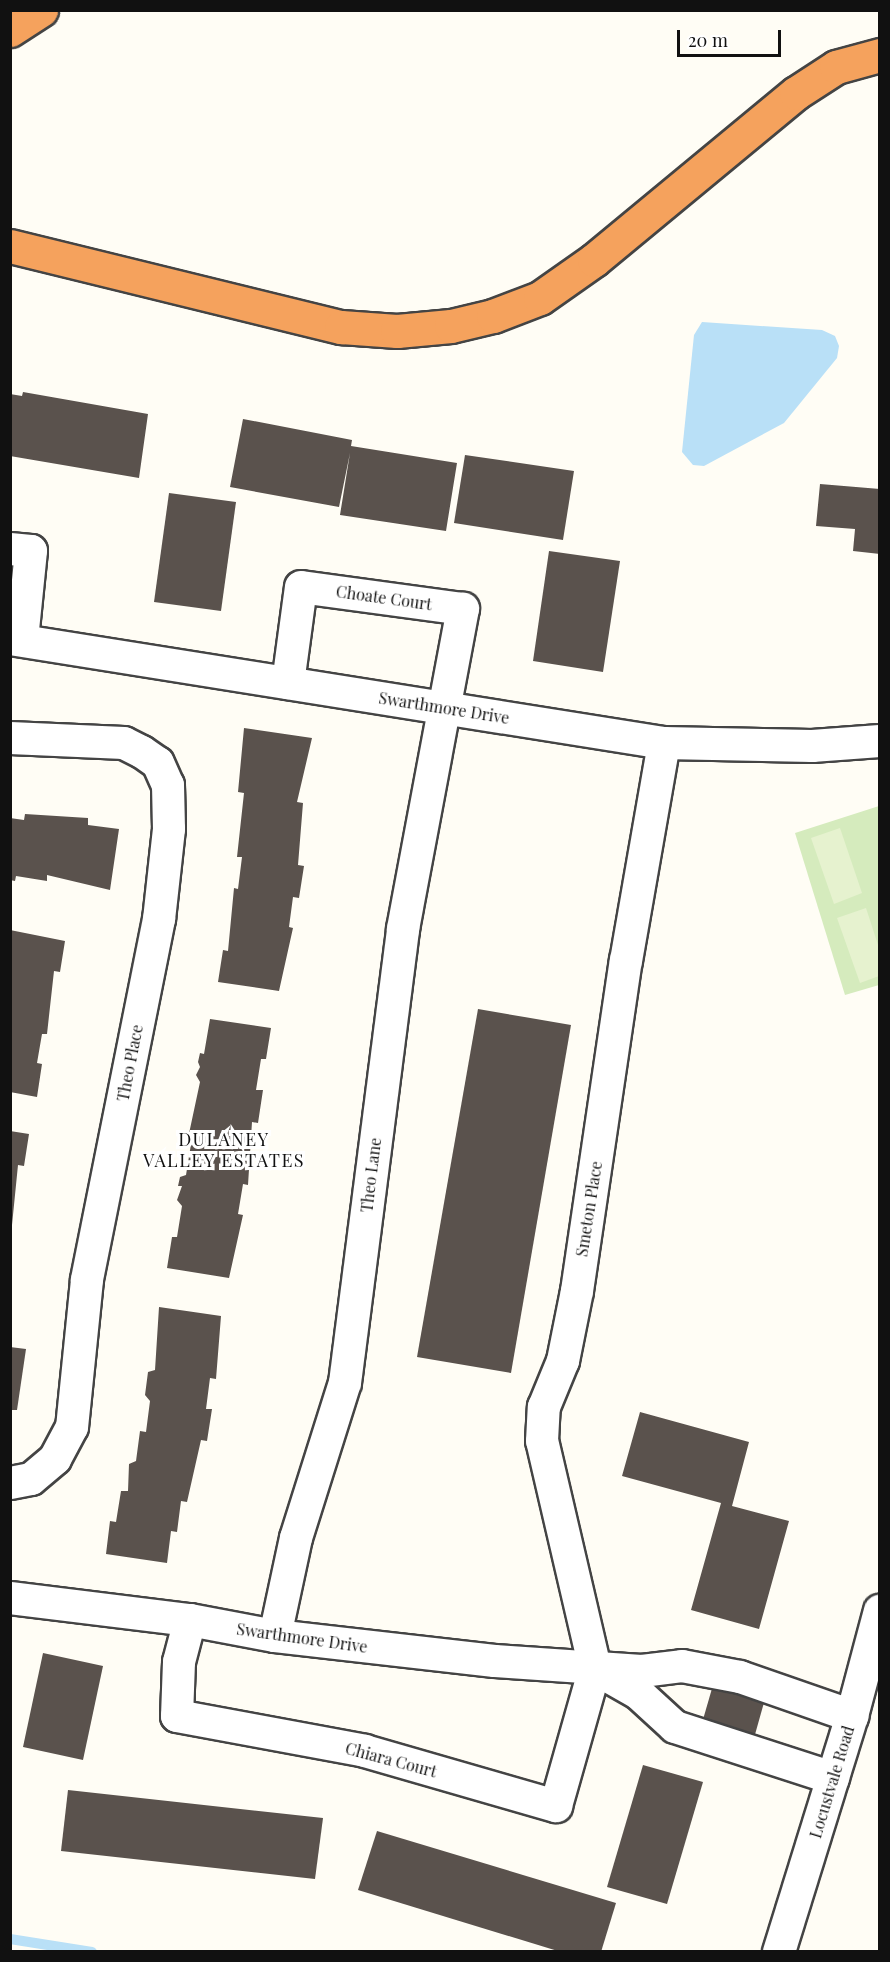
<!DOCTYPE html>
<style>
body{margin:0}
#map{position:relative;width:890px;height:1962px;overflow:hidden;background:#fffdf5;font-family:"Playfair Display",serif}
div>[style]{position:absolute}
.green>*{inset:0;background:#d5ebbd}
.pitch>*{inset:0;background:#e6f2cf}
.water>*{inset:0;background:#b9e0f7}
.stream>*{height:10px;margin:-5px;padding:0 5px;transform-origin:5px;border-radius:5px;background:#b9e0f7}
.building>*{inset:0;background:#5a524d}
.roads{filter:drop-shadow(2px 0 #444) drop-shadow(-2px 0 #444) drop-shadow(0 2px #444) drop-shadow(0 -2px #444)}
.minor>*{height:32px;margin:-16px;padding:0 16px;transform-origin:16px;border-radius:16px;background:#fff}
.motorway>*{height:33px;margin:-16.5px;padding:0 16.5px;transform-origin:16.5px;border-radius:16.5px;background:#f5a25d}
span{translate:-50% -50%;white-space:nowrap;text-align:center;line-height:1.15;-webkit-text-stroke:6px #fff;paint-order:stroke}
.street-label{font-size:16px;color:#111}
.neighbourhood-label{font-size:18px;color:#111;letter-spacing:1.5px}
.frame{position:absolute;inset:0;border:12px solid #111;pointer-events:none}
.scale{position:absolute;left:677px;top:30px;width:104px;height:27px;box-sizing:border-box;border:3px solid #111;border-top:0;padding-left:8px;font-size:18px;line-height:21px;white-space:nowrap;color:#111;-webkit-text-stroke:4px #fff;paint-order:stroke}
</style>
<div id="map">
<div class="green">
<div style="clip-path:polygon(879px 806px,879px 985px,845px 995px,795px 833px)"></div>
</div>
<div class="pitch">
<div style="clip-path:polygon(840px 828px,862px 893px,834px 904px,811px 838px)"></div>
<div style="clip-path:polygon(866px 908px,879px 948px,879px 976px,860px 983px,837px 918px)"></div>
</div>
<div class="water">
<div style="clip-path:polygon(702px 322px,822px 330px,835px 336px,839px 346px,837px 358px,784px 423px,704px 466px,693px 465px,682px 452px,694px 335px)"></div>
</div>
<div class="stream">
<div style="left:10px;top:1939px;width:83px;rotate:9deg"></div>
</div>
<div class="building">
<div style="clip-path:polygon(23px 392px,148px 414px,139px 478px,10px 456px,10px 394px,22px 396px)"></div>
<div style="clip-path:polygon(243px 419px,352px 440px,351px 446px,457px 463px,446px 531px,340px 515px,350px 453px,339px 507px,230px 487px)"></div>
<div style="clip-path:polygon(465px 455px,574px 471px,563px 540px,454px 523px)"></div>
<div style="clip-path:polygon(820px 484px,880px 489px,880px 554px,853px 551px,855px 529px,816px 526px)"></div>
<div style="clip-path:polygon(169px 493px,236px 502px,221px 611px,154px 602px)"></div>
<div style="clip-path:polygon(549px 551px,620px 561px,603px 672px,533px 661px)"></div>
<div style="clip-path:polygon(244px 728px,312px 738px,297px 802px,303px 803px,298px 865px,304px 866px,299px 898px,293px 897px,289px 927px,293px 928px,279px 991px,218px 982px,223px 950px,228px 951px,234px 888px,238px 889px,242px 857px,237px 857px,244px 793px,238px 792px)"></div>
<div style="clip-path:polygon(25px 814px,88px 818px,88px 825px,119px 829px,110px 890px,47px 875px,47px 881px,16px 876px,15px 881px,10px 880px,10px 818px,24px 820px)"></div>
<div style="clip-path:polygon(10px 930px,65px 941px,60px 972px,54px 971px,47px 1034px,42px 1034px,37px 1063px,42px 1064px,37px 1097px,10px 1092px)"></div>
<div style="clip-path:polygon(478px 1009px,571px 1025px,511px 1373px,417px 1357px)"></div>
<div style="clip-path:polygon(210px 1019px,271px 1028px,266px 1059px,261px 1059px,256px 1090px,263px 1090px,258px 1123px,252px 1122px,248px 1185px,243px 1184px,238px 1214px,243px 1215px,229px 1278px,167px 1268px,172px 1237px,177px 1237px,182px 1206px,177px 1200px,182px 1186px,178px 1186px,180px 1177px,186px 1175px,191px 1144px,187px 1143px,200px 1082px,196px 1075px,200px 1067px,198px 1062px,200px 1053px,204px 1054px)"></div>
<div style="clip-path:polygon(10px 1131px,29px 1134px,24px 1166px,18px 1165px,12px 1225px)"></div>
<div style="clip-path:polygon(159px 1307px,221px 1316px,216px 1379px,210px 1378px,206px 1409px,212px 1409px,207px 1441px,201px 1440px,187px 1502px,181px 1501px,177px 1532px,171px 1531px,167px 1563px,106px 1554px,110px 1521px,116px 1522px,121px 1491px,128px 1491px,129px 1464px,136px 1461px,140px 1431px,146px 1432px,150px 1401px,145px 1395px,148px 1372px,155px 1370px)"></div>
<div style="clip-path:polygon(10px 1347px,26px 1349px,17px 1410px,10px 1410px)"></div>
<div style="clip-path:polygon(640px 1412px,749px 1442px,732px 1506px,789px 1521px,759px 1629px,691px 1610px,721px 1503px,622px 1476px)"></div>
<div style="clip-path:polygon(43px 1653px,103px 1666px,83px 1760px,23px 1747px)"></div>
<div style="clip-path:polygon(713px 1685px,765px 1699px,754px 1738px,702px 1723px)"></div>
<div style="clip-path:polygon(643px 1765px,703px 1782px,667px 1904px,607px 1887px)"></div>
<div style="clip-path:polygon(68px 1790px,323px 1818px,315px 1879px,61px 1851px)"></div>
<div style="clip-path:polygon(377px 1831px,616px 1903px,601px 1952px,561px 1952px,358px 1890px)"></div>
</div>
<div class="roads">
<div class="minor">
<div style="left:10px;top:549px;width:21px;rotate:5deg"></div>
<div style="left:31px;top:551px;width:88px;rotate:95.8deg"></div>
<div style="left:10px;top:639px;width:662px;rotate:9.04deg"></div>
<div style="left:664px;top:743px;width:148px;rotate:1.2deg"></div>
<div style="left:812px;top:746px;width:68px;rotate:-4.2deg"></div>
<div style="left:10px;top:738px;width:114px;rotate:2.5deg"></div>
<div style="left:124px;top:743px;width:20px;rotate:27deg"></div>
<div style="left:142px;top:752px;width:19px;rotate:35deg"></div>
<div style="left:158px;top:763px;width:24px;rotate:66deg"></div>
<div style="left:168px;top:785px;width:44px;rotate:88.7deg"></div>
<div style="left:169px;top:829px;width:91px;rotate:96.3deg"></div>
<div style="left:159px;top:919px;width:368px;rotate:101.3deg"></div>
<div style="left:87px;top:1280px;width:148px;rotate:95.8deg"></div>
<div style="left:72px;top:1427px;width:36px;rotate:118deg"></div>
<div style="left:55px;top:1459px;width:31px;rotate:140deg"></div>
<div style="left:31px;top:1479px;width:21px;rotate:169deg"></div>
<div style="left:10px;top:1598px;width:181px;rotate:7deg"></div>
<div style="left:190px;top:1620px;width:86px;rotate:10.7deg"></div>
<div style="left:275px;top:1636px;width:221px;rotate:6.5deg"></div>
<div style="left:495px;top:1661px;width:147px;rotate:3.9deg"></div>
<div style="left:642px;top:1671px;width:40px;rotate:-7.1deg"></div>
<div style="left:682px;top:1666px;width:59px;rotate:10.7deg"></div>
<div style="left:740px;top:1677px;width:119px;rotate:19.2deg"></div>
<div style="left:190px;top:1620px;width:43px;rotate:104.7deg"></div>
<div style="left:179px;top:1662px;width:54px;rotate:92.1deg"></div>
<div style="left:177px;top:1716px;width:191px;rotate:10.5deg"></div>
<div style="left:365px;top:1751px;width:199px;rotate:16.1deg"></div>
<div style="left:556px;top:1806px;width:143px;rotate:-74.2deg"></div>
<div style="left:595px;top:1668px;width:233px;rotate:-103.1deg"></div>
<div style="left:542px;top:1441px;width:34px;rotate:-87deg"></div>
<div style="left:544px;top:1407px;width:50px;rotate:-67.6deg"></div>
<div style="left:563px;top:1361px;width:71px;rotate:-78.7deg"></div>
<div style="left:577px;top:1291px;width:334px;rotate:-81.6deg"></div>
<div style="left:626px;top:961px;width:221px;rotate:-80.1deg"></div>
<div style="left:275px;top:1636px;width:100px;rotate:-77.9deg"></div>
<div style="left:296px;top:1538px;width:163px;rotate:-72.5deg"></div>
<div style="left:345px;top:1383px;width:458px;rotate:-82.7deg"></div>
<div style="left:403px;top:929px;width:326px;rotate:-79.4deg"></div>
<div style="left:463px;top:609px;width:163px;rotate:-172.3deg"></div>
<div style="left:301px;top:587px;width:97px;rotate:97.7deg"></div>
<div style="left:601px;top:1672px;width:43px;rotate:29.6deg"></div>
<div style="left:638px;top:1693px;width:50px;rotate:42.6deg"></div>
<div style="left:675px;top:1727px;width:166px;rotate:17.9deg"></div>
<div style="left:779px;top:1952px;width:247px;rotate:-72.8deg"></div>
<div style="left:852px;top:1716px;width:109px;rotate:-75.1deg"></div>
</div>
<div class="motorway">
<div style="left:10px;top:30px;width:37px;rotate:-33deg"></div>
<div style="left:10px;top:246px;width:341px;rotate:13.8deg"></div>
<div style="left:341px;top:327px;width:56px;rotate:4.1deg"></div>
<div style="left:397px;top:331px;width:54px;rotate:-5.3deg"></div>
<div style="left:451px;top:326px;width:43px;rotate:-13.4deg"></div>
<div style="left:493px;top:316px;width:50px;rotate:-21deg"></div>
<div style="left:540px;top:298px;width:66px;rotate:-35.1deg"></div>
<div style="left:594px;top:260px;width:262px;rotate:-39.6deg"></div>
<div style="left:796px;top:93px;width:48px;rotate:-33deg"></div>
<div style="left:836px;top:67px;width:46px;rotate:-15.3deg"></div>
</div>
</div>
<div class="street-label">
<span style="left:384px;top:598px;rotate:8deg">Choate Court</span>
<span style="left:444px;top:708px;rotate:9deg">Swarthmore Drive</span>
<span style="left:130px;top:1063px;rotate:-79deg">Theo Place</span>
<span style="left:371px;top:1175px;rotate:-83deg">Theo Lane</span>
<span style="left:589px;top:1209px;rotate:-81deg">Smeton Place</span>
<span style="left:302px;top:1638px;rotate:8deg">Swarthmore Drive</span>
<span style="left:391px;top:1760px;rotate:15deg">Chiara Court</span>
<span style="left:832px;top:1782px;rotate:-73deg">Locustvale Road</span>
</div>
<div class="neighbourhood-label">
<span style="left:224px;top:1150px">DULANEY<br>VALLEY ESTATES</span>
</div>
<div class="frame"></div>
<div class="scale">20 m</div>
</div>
